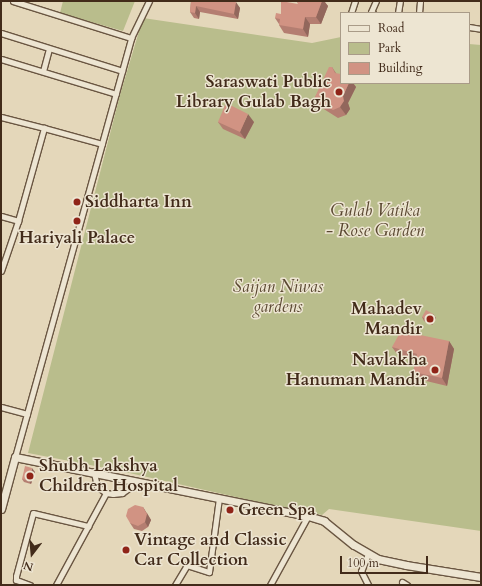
<!DOCTYPE html>
<style>
body{margin:0}
#map{position:relative;width:482px;height:586px;overflow:hidden;background:#e4d7ba;font-family:Cardo,serif}
div>[style]{position:absolute}
.green>*{inset:0;background:#b9bd8c}
.roads{filter:drop-shadow(1px 0 #6a5642) drop-shadow(-1px 0 #6a5642) drop-shadow(0 1px #6a5642) drop-shadow(0 -1px #6a5642)}
.street>*{height:5px;margin:-2.5px;padding:0 2.5px;transform-origin:2.5px;border-radius:2.5px;background:#ede5d2}
.secondary>*{height:7px;margin:-3.5px;padding:0 3.5px;transform-origin:3.5px;border-radius:3.5px;background:#ede5d2}
.wall>*{inset:0;background:#b47e71}
.shaded-wall>*{inset:0;background:#92675c}
.building>*{inset:0;background:#d19383}
.dots>*{width:11px;height:11px;translate:-50% -50%;box-sizing:border-box;border:2px solid #ede5d2;border-radius:50%}
span{translate:-50% -50%;white-space:nowrap;text-align:center;line-height:1.15;-webkit-text-stroke:3px #ede5d2;paint-order:stroke}
.poi-label{font-size:17px;color:#422b1a;font-weight:700}
.right{translate:-100% -50%;text-align:right}
.left{translate:0 -50%;text-align:left}
.park-label{font-size:17px;color:#5a4831;font-style:italic}
.frame{position:absolute;inset:0;border:2px solid #422b1a;pointer-events:none}
.legend{position:absolute;left:340px;top:12px;width:130px;height:72px;box-sizing:border-box;background:#ede5d2;border:1px solid #a99b88;margin:0;padding:5px 7px;list-style:none;font-size:12px;color:#422b1a}
.legend li{display:flex;align-items:center;gap:8px;height:20px}
.legend b{width:20px;border:1px solid #a99b88}
.north{position:absolute;left:12px;top:534px;width:40px;height:40px;-webkit-text-stroke:3px #ede5d2;paint-order:stroke;rotate:196deg;font-size:11px;font-weight:700;line-height:16px;text-align:center;color:#422b1a}
.north::after{content:'';display:block;margin:auto;width:14px;height:18px;background:#422b1a;clip-path:polygon(50% 0,100% 100%,50% 72%,0 100%)}
.scale{position:absolute;left:340px;top:556px;width:88px;height:18px;box-sizing:border-box;border:2px solid #422b1a;border-top:0;padding-left:5px;font-size:12px;line-height:14px;white-space:nowrap;color:#422b1a;-webkit-text-stroke:3px #ede5d2;paint-order:stroke}
</style>
<div id="map">
<div class="green">
<div style="clip-path:polygon(63px 1px,135px 1px,123px 31px,60px 13px)"></div>
<div style="clip-path:polygon(143px 18px,312px 43px,341px 37px,341px 83px,469px 83px,469px 44px,481px 45px,481px 531px,329px 509px,322px 515px,308px 511px,303px 512px,116px 470px,28px 453px,120px 95px)"></div>
</div>
<div class="roads">
<div class="street">
<div style="left:13px;top:1px;width:124px;rotate:17.4deg"></div>
<div style="left:351px;top:13px;width:13px;rotate:-72deg"></div>
<div style="left:373px;top:13px;width:2px;rotate:-153deg"></div>
<div style="left:371px;top:12px;width:12px;rotate:-66deg"></div>
<div style="left:398px;top:13px;width:12px;rotate:-81deg"></div>
<div style="left:419px;top:13px;width:12px;rotate:-85deg"></div>
<div style="left:469px;top:27px;width:12px;rotate:9deg"></div>
<div style="left:1px;top:33px;width:127px;rotate:17.4deg"></div>
<div style="left:1px;top:59px;width:120px;rotate:16.9deg"></div>
<div style="left:43px;top:71px;width:23px;rotate:-75deg"></div>
<div style="left:1px;top:117px;width:44px;rotate:14.3deg"></div>
<div style="left:1px;top:216px;width:18px;rotate:16deg"></div>
<div style="left:18px;top:221px;width:97px;rotate:-74.4deg"></div>
<div style="left:44px;top:128px;width:60px;rotate:15.4deg"></div>
<div style="left:1px;top:271px;width:53px;rotate:-71.2deg"></div>
<div style="left:1px;top:407px;width:27px;rotate:15deg"></div>
<div style="left:15px;top:457px;width:435px;rotate:-74.5deg"></div>
<div style="left:131px;top:38px;width:41px;rotate:-64.1deg"></div>
<div style="left:94px;top:473px;width:13px;rotate:77deg"></div>
<div style="left:97px;top:486px;width:11px;rotate:38deg"></div>
<div style="left:368px;top:554px;width:18px;rotate:112deg"></div>
<div style="left:361px;top:571px;width:16px;rotate:63deg"></div>
<div style="left:402px;top:582px;width:6px;rotate:31deg"></div>
<div style="left:30px;top:585px;width:15px;rotate:-160deg"></div>
<div style="left:16px;top:580px;width:4px;rotate:-90deg"></div>
<div style="left:16px;top:576px;width:65px;rotate:-74.9deg"></div>
<div style="left:33px;top:513px;width:57px;rotate:13.3deg"></div>
<div style="left:56px;top:585px;width:105px;rotate:-61.5deg"></div>
<div style="left:106px;top:493px;width:7px;rotate:8deg"></div>
<div style="left:113px;top:494px;width:9px;rotate:-6deg"></div>
<div style="left:122px;top:493px;width:10px;rotate:-37deg"></div>
<div style="left:130px;top:487px;width:7px;rotate:-56deg"></div>
<div style="left:175px;top:585px;width:23px;rotate:-59deg"></div>
<div style="left:187px;top:565px;width:23px;rotate:18deg"></div>
<div style="left:209px;top:572px;width:75px;rotate:-82.3deg"></div>
<div style="left:270px;top:585px;width:79px;rotate:-61.2deg"></div>
</div>
<div class="secondary">
<div style="left:1px;top:509px;width:54px;rotate:-74.9deg"></div>
<div style="left:15px;top:457px;width:299px;rotate:11.4deg"></div>
<div style="left:308px;top:516px;width:17px;rotate:17deg"></div>
<div style="left:324px;top:521px;width:38px;rotate:39deg"></div>
<div style="left:354px;top:545px;width:28px;rotate:30deg"></div>
<div style="left:378px;top:559px;width:29px;rotate:12deg"></div>
<div style="left:406px;top:565px;width:76px;rotate:9.1deg"></div>
</div>
</div>
<div class="wall">
<div style="clip-path:polygon(191px 1px,234px 2px,240px 8px,238px 19px,200px 12px,199px 19px,194px 18px,190px 12px)"></div>
<div style="clip-path:polygon(297px 1px,324px 1px,328px 6px,321px 24px,310px 24px,308px 37px,284px 33px,279px 25px,279px 24px,275px 18px,281px 14px,298px 4px)"></div>
<div style="clip-path:polygon(332px 67px,336px 73px,341px 83px,353px 83px,356px 87px,348px 103px,350px 109px,346px 115px,338px 118px,319px 106px,314px 99px)"></div>
<div style="clip-path:polygon(218px 122px,254px 122px,245px 139px,223px 129px)"></div>
<div style="clip-path:polygon(433px 314px,436px 318px,432px 325px,424px 321px,422px 317px)"></div>
<div style="clip-path:polygon(449px 341px,454px 349px,447px 386px,418px 379px,413px 372px,416px 360px,397px 354px,392px 347px)"></div>
<div style="clip-path:polygon(35px 472px,31px 484px,24px 482px,22px 479px)"></div>
<div style="clip-path:polygon(147px 513px,151px 520px,148px 527px,142px 531px,134px 529px,130px 523px)"></div>
</div>
<div class="shaded-wall">
<div style="clip-path:polygon(232px 1px,233px 1px,236px 4px,236px 2px,240px 8px,238px 19px,234px 14px)"></div>
<div style="clip-path:polygon(322px 1px,324px 1px,328px 6px,321px 24px,316px 17px)"></div>
<div style="clip-path:polygon(196px 6px,200px 12px,199px 19px,195px 13px)"></div>
<div style="clip-path:polygon(305px 17px,310px 24px,308px 37px,303px 29px)"></div>
<div style="clip-path:polygon(349px 83px,353px 83px,356px 87px,348px 103px,350px 109px,346px 115px,340px 107px,343px 96px)"></div>
<div style="clip-path:polygon(248px 114px,254px 122px,245px 139px,240px 132px)"></div>
<div style="clip-path:polygon(433px 314px,436px 318px,432px 325px,430px 321px)"></div>
<div style="clip-path:polygon(449px 341px,454px 349px,447px 386px,442px 378px)"></div>
<div style="clip-path:polygon(32px 468px,35px 472px,31px 484px,29px 481px)"></div>
<div style="clip-path:polygon(143px 507px,151px 520px,148px 527px,145px 522px)"></div>
</div>
<div class="building">
<div style="clip-path:polygon(191px 1px,232px 1px,232px 2px,236px 2px,234px 14px,196px 6px,195px 13px,190px 12px)"></div>
<div style="clip-path:polygon(281px 1px,298px 4px,297px 1px,322px 1px,316px 17px,305px 17px,303px 29px,279px 25px,280px 19px,275px 18px,276px 13px,281px 14px)"></div>
<div style="clip-path:polygon(329px 67px,332px 67px,335px 73px,341px 74px,341px 83px,349px 83px,343px 96px,344px 101px,340px 107px,333px 110px,314px 99px)"></div>
<div style="clip-path:polygon(226px 103px,248px 114px,240px 132px,218px 122px)"></div>
<div style="clip-path:polygon(426px 310px,433px 314px,430px 321px,422px 317px)"></div>
<div style="clip-path:polygon(401px 331px,449px 341px,442px 378px,413px 372px,417px 354px,392px 347px)"></div>
<div style="clip-path:polygon(25px 466px,32px 468px,29px 481px,22px 479px)"></div>
<div style="clip-path:polygon(135px 505px,143px 507px,147px 514px,145px 522px,138px 526px,130px 523px,126px 516px,128px 509px)"></div>
</div>
<div class="dots">
<div style="left:339px;top:92px;background:#8f2418"></div>
<div style="left:77px;top:202px;background:#8f2418"></div>
<div style="left:77px;top:221px;background:#8f2418"></div>
<div style="left:430px;top:319px;background:#8f2418"></div>
<div style="left:435px;top:370px;background:#8f2418"></div>
<div style="left:30px;top:476px;background:#8f2418"></div>
<div style="left:230px;top:510px;background:#8f2418"></div>
<div style="left:126px;top:550px;background:#8f2418"></div>
</div>
<div class="poi-label">
<span class="right" style="left:331px;top:92px">Saraswati Public<br>Library Gulab Bagh</span>
<span class="left" style="left:85px;top:202px">Siddharta Inn</span>
<span style="left:77px;top:238px">Hariyali Palace</span>
<span class="right" style="left:422px;top:319px">Mahadev<br>Mandir</span>
<span class="right" style="left:427px;top:370px">Navlakha<br>Hanuman Mandir</span>
<span class="left" style="left:39px;top:476px">Shubh Lakshya<br>Children Hospital</span>
<span class="left" style="left:238px;top:510px">Green Spa</span>
<span class="left" style="left:134px;top:550px">Vintage and Classic<br>Car Collection</span>
</div>
<div class="park-label">
<span style="left:375px;top:221px">Gulab Vatika<br>- Rose Garden</span>
<span style="left:278px;top:297px">Saijan Niwas<br>gardens</span>
</div>
<div class="frame"></div>
<ul class="legend">
<li><b style="height:5px;background:#ede5d2"></b>Road</li>
<li><b style="height:11px;background:#b9bd8c"></b>Park</li>
<li><b style="height:11px;background:#d19383"></b>Building</li>
</ul>
<div class="north">N</div>
<div class="scale">100 m</div>
</div>
